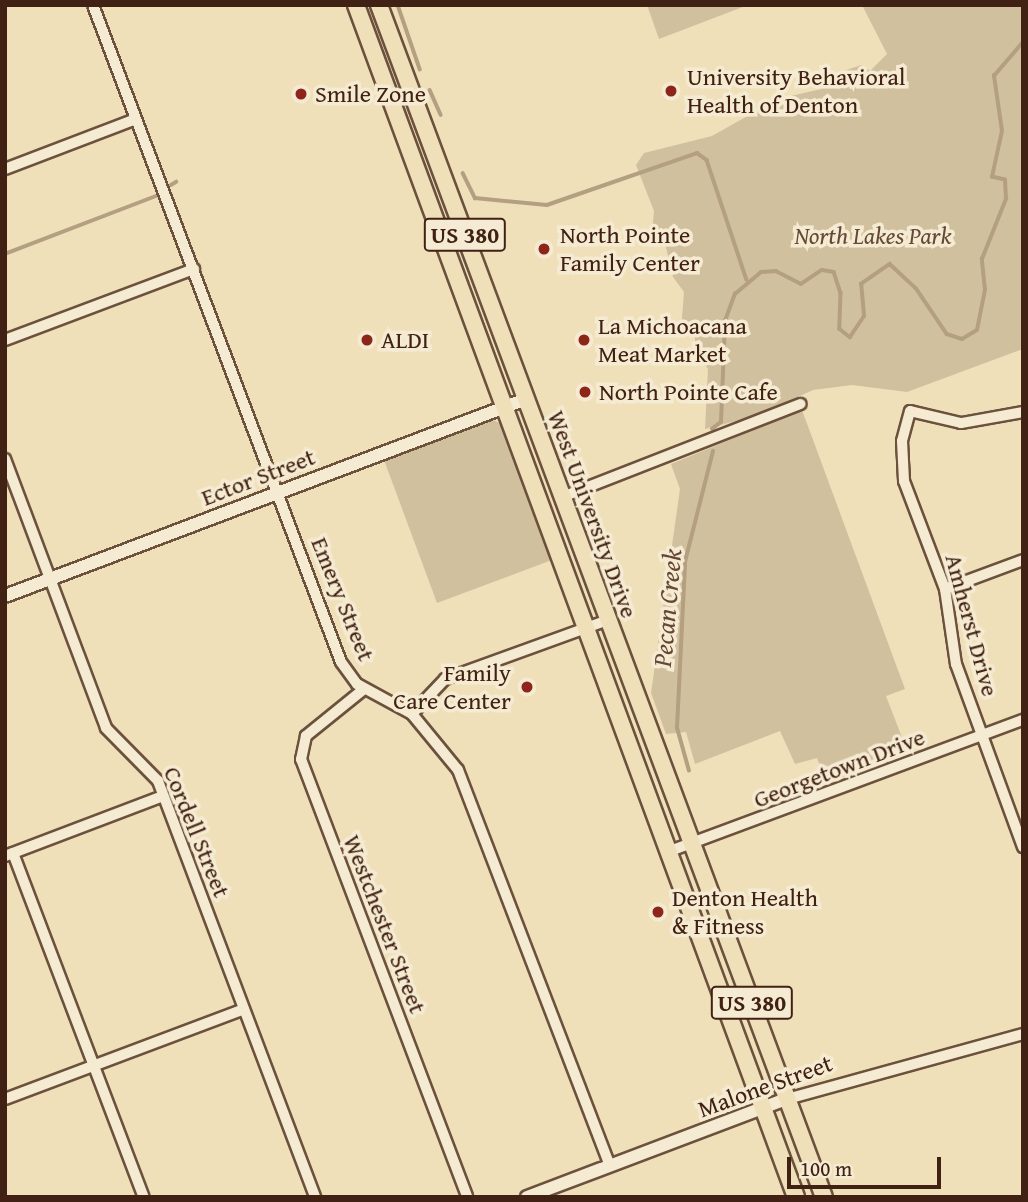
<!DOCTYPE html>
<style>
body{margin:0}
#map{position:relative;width:1028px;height:1202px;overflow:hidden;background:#efe0ba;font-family:"Gentium Book Plus",serif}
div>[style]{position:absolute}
.green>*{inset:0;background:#d1c09e}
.stream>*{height:3.5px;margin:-1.75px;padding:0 1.75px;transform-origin:1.75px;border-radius:1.75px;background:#b49f81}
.roads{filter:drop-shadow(2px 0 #6c513d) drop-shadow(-2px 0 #6c513d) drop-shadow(0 2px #6c513d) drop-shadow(0 -2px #6c513d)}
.minor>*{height:10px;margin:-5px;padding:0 5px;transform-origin:5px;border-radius:5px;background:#f5ebd2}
.tertiary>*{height:12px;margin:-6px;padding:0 6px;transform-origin:6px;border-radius:6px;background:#f5ebd2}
.primary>*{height:16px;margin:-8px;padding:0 8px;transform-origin:8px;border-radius:8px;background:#efe0ba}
.dots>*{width:19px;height:19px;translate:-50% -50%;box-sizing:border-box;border:4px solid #f5ebd2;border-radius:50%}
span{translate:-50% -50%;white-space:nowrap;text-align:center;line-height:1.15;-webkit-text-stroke:7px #f5ebd2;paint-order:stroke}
.shield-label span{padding:2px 5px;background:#f5ebd2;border:2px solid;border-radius:5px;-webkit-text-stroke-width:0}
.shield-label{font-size:23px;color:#412113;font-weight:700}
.poi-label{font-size:24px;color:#412113}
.left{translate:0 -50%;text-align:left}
.right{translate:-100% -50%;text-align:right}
.park-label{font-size:24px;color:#654936;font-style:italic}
.street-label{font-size:24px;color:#412113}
.water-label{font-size:26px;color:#644734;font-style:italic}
.frame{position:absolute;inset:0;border:7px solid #412113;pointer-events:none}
.scale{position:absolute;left:787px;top:1157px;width:154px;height:32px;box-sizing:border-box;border:4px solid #412113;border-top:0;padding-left:9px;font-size:21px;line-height:24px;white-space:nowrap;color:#412113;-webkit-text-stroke:5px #f5ebd2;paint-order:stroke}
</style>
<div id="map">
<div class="green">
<div style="clip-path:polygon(647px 5px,748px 5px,659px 39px)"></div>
<div style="clip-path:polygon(862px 5px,1023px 5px,1023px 349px,907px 392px,852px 385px,813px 390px,759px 415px,705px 429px,708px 369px,695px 349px,695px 335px,681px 330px,684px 292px,673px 277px,664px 239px,652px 233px,654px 211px,636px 165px,644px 153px,712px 136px,778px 99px,821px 89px,824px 79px,841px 72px,861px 65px,870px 71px,887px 54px)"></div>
<div style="clip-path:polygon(802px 410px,905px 689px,886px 696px,908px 753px,826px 783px,817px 758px,795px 764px,780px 731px,695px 764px,686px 732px,666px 734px,651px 693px,680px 489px,671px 464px)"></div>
<div style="clip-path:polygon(493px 420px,502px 424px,552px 560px,437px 603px,384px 460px)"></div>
</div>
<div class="stream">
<div style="left:398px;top:5px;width:68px;rotate:71deg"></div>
<div style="left:430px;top:90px;width:27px;rotate:66deg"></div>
<div style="left:463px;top:173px;width:28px;rotate:64deg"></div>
<div style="left:475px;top:198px;width:72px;rotate:5.6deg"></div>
<div style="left:547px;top:205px;width:159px;rotate:-19.1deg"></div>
<div style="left:697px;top:153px;width:12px;rotate:35deg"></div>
<div style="left:707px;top:160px;width:126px;rotate:71.6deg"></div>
<div style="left:171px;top:185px;width:6px;rotate:-31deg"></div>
<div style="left:5px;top:254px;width:162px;rotate:-21deg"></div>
<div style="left:712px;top:429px;width:11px;rotate:-38deg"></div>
<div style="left:721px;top:422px;width:101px;rotate:-87.7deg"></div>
<div style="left:725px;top:321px;width:29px;rotate:-70deg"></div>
<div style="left:735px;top:294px;width:34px;rotate:-40deg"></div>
<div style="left:761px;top:272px;width:15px;rotate:-4deg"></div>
<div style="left:776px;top:271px;width:28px;rotate:27deg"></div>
<div style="left:801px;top:284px;width:25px;rotate:-34deg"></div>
<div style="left:822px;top:270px;width:12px;rotate:9deg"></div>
<div style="left:834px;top:272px;width:22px;rotate:72deg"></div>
<div style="left:841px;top:293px;width:36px;rotate:92deg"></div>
<div style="left:840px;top:329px;width:13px;rotate:39deg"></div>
<div style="left:850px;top:337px;width:25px;rotate:-56deg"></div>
<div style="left:864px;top:316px;width:32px;rotate:-95deg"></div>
<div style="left:861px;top:284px;width:35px;rotate:-35deg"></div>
<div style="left:890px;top:264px;width:35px;rotate:43deg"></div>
<div style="left:916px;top:288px;width:55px;rotate:56deg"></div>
<div style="left:947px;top:334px;width:16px;rotate:18deg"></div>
<div style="left:962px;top:339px;width:17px;rotate:-31deg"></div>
<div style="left:977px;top:330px;width:41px;rotate:-78.7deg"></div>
<div style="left:985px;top:290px;width:31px;rotate:-96deg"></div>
<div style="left:982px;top:259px;width:65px;rotate:-68.2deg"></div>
<div style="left:1006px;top:199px;width:19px;rotate:-93deg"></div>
<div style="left:1005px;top:180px;width:13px;rotate:-167deg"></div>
<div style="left:992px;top:177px;width:47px;rotate:-77.7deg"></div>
<div style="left:1002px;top:131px;width:56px;rotate:-98.3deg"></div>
<div style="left:994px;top:76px;width:45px;rotate:-49.5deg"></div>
<div style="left:689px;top:771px;width:45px;rotate:-105.6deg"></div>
<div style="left:677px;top:728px;width:166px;rotate:-87.2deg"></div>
<div style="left:685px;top:562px;width:114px;rotate:-75.8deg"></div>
</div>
<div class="roads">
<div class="minor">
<div style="left:93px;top:5px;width:702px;rotate:69.32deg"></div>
<div style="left:341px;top:662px;width:27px;rotate:54deg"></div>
<div style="left:357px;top:684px;width:63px;rotate:28.6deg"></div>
<div style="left:412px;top:714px;width:72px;rotate:50.6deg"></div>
<div style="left:458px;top:770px;width:423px;rotate:69deg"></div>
<div style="left:5px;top:169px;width:140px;rotate:-20.9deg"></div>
<div style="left:5px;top:340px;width:202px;rotate:-20.6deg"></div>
<div style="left:1023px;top:412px;width:63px;rotate:169.9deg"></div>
<div style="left:961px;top:423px;width:52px;rotate:-166.8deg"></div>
<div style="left:910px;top:411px;width:31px;rotate:105deg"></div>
<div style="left:902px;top:441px;width:40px;rotate:87.1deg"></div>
<div style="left:904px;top:481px;width:116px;rotate:69.2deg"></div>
<div style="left:945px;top:589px;width:76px;rotate:81.7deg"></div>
<div style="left:956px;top:664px;width:195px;rotate:69.9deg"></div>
<div style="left:5px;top:459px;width:287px;rotate:69.4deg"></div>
<div style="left:106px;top:728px;width:74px;rotate:45.5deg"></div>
<div style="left:158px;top:781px;width:445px;rotate:69.3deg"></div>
<div style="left:562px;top:497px;width:256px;rotate:-21.3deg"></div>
<div style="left:945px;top:589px;width:83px;rotate:-20.4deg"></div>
<div style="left:364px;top:689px;width:75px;rotate:141deg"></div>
<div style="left:306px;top:736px;width:24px;rotate:102deg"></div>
<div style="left:301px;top:759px;width:468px;rotate:69.2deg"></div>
<div style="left:412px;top:714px;width:48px;rotate:-46.7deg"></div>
<div style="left:445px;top:679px;width:173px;rotate:-19.9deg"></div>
<div style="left:670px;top:851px;width:377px;rotate:-20.4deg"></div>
<div style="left:13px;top:853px;width:368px;rotate:69.2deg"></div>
<div style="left:5px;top:856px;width:169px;rotate:-20.8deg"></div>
<div style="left:5px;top:1099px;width:255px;rotate:-20.6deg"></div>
<div style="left:787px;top:1099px;width:245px;rotate:-15.4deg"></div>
</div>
<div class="tertiary">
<div style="left:5px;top:596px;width:557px;rotate:-20.71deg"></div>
<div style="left:527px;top:1197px;width:278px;rotate:-20.7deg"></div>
</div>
<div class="primary">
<div style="left:356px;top:5px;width:1271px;rotate:69.74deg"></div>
<div style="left:379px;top:5px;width:1272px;rotate:69.53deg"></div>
</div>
</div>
<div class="dots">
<div style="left:671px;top:91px;background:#8f2418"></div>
<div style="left:301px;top:94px;background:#8f2418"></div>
<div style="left:544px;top:249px;background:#8f2418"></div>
<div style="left:367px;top:340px;background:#8f2418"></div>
<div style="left:584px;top:340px;background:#8f2418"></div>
<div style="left:585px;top:392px;background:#8f2418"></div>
<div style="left:527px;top:687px;background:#8f2418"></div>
<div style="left:658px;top:912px;background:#8f2418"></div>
</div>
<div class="shield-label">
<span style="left:465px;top:235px">US 380</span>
<span style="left:752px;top:1003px">US 380</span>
</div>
<div class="poi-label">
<span class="left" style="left:687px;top:91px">University Behavioral<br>Health of Denton</span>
<span class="left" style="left:315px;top:94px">Smile Zone</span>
<span class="left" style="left:560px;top:249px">North Pointe<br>Family Center</span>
<span class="left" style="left:598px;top:340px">La Michoacana<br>Meat Market</span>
<span class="left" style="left:381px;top:340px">ALDI</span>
<span class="left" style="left:599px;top:392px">North Pointe Cafe</span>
<span class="right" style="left:511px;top:687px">Family<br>Care Center</span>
<span class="left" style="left:672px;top:912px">Denton Health<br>&amp; Fitness</span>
</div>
<div class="park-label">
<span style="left:873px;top:236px">North Lakes Park</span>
</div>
<div class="street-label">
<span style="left:258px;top:477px;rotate:-21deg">Ector Street</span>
<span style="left:593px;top:514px;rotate:70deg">West University Drive</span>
<span style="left:343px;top:599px;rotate:68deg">Emery Street</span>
<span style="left:972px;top:625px;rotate:75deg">Amherst Drive</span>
<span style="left:839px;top:768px;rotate:-21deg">Georgetown Drive</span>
<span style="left:197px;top:832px;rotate:68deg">Cordell Street</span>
<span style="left:385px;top:924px;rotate:69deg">Westchester Street</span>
<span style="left:765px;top:1086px;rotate:-20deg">Malone Street</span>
</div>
<div class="water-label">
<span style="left:667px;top:608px;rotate:-85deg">Pecan Creek</span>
</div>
<div class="frame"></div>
<div class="scale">100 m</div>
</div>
